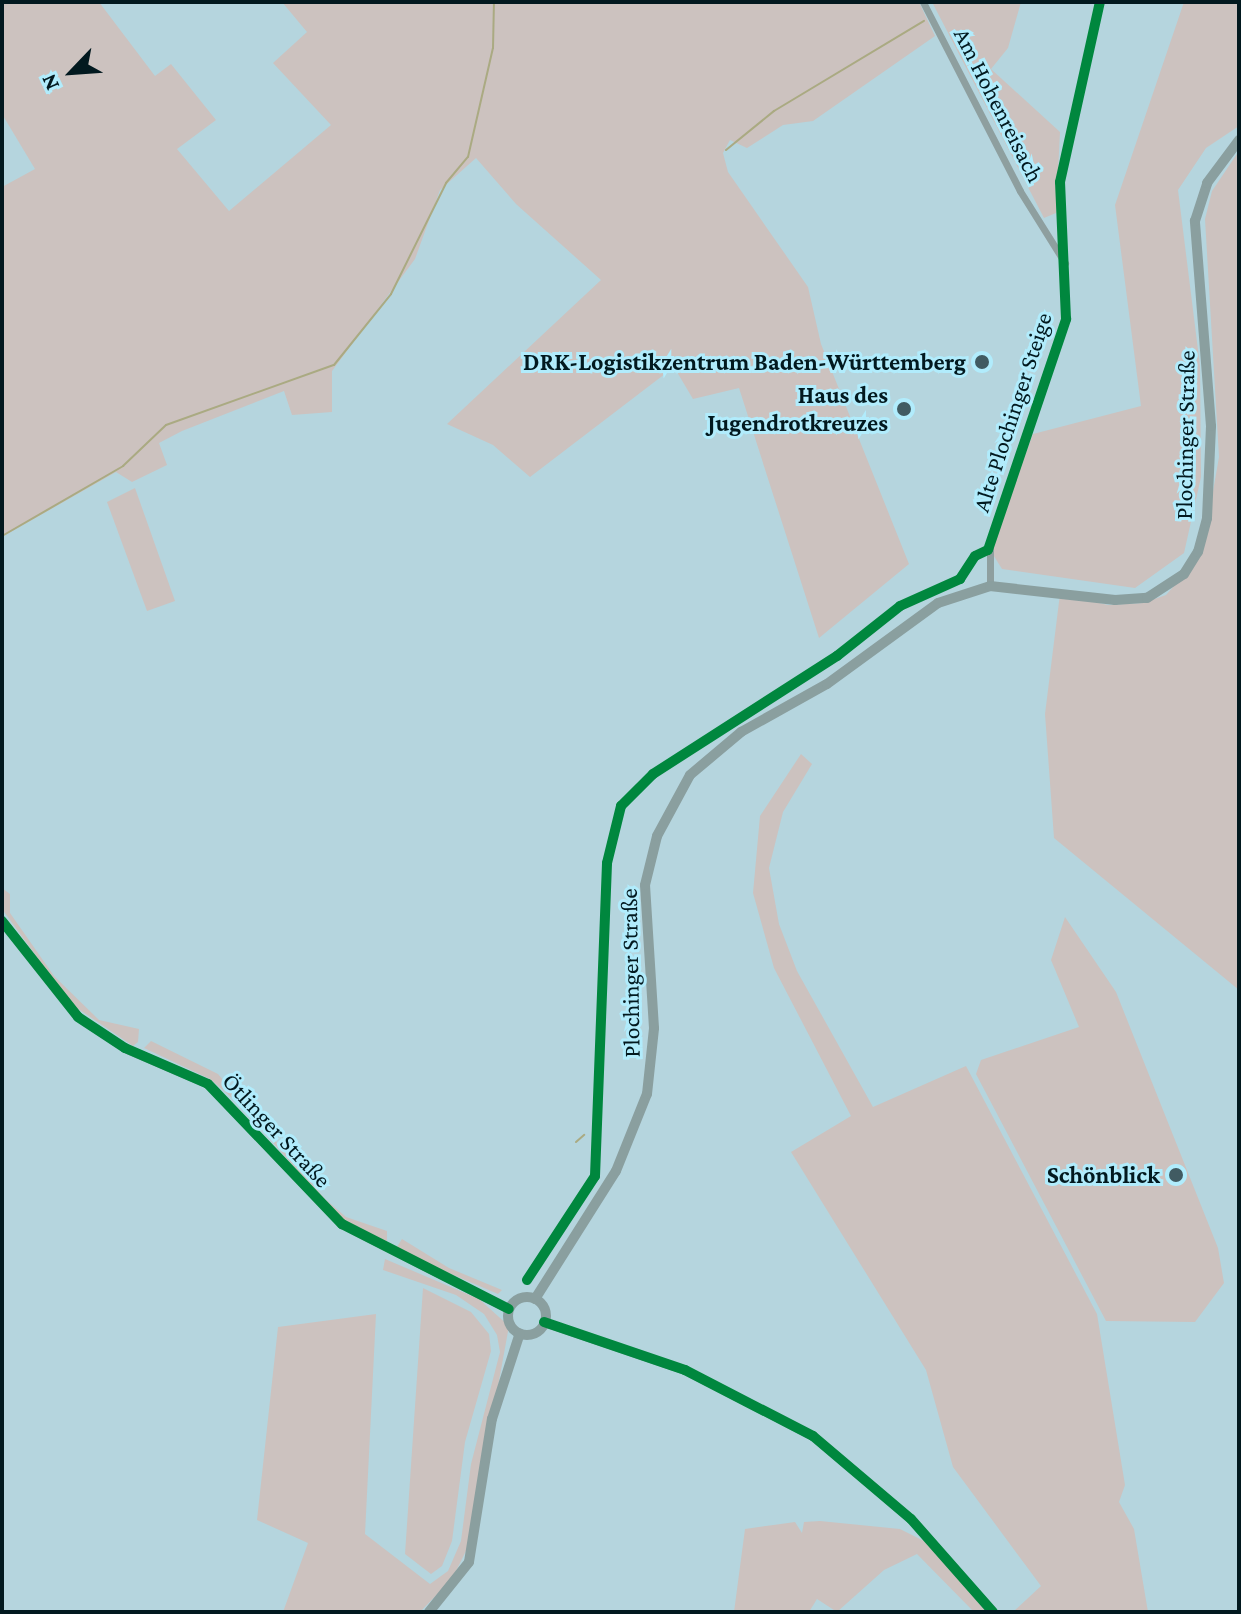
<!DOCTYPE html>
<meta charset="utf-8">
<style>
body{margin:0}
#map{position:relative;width:1241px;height:1614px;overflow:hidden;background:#b5d5de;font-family:"Crimson Pro",serif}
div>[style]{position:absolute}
.green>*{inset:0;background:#ccc2bf}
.stream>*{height:2px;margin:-1px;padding:0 1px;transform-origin:1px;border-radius:1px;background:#aaaa82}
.minor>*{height:7px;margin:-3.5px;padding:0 3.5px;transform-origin:3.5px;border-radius:3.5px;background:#8e9f9f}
.tertiary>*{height:9px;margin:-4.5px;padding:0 4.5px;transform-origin:4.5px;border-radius:4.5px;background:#8e9f9f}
.secondary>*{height:10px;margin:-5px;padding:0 5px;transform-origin:5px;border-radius:5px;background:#8a9f9f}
.secondary>.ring{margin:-5px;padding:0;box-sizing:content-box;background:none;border:10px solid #8a9f9f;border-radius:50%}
.cycleway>*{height:10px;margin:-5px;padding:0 5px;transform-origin:5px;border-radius:5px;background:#00873e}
.dots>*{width:22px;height:22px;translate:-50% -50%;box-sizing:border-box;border:4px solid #b1ecfc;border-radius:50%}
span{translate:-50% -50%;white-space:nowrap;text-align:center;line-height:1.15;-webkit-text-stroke:6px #b1ecfc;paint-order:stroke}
.street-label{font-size:24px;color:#02191f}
.poi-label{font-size:24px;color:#02191f;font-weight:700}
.right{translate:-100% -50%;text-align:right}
.frame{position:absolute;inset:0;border:4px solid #02191f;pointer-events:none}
.north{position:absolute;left:32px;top:32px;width:80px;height:80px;-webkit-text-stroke:6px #b1ecfc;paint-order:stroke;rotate:245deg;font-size:22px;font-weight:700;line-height:32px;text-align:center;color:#02191f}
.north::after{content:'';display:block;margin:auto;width:28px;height:36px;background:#02191f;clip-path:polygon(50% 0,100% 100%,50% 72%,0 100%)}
</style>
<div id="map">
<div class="green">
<div style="clip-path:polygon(2px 2px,99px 2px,155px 76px,171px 64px,216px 120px,177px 149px,229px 211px,331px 125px,273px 63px,307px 32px,282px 2px,919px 2px,935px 36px,813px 121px,783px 125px,747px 148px,730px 140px,723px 153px,728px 172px,808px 287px,821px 344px,909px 564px,819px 638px,739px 388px,693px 399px,674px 367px,530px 477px,493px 445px,447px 424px,601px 280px,516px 204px,476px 158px,440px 190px,415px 259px,332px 371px,332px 412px,292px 415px,284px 391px,182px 431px,159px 443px,167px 465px,132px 482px,116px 472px,2px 537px,2px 187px,35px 169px,2px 114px)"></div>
<div style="clip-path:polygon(932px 2px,1021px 2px,1008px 48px,991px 69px,1060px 132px,1056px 213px,1044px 218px)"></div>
<div style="clip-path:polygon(1184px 2px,1239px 2px,1239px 126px,1206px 148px,1178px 190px,1200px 366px,1201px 477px,1184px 553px,1135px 588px,1002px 569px,992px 553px,995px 534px,1033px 434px,1141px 406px,1115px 205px)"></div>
<div style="clip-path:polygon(1239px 151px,1239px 990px,1054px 838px,1045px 714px,1060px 594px,1108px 605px,1143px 603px,1166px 595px,1202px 554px,1219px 457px,1205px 219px,1212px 191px)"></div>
<div style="clip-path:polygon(135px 488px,175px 601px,147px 611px,107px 502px)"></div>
<div style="clip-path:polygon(801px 754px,812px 764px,783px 812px,769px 868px,779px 924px,797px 971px,873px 1107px,966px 1066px,1097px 1314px,1125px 1485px,1119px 1502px,1134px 1529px,1148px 1612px,1013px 1612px,1041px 1586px,953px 1467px,926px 1370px,791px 1152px,851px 1116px,774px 968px,753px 893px,760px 816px)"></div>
<div style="clip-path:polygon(2px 888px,10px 894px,10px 913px,54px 976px,99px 1020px,139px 1029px,138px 1042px,133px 1046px,71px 1004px,2px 909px)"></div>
<div style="clip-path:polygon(1065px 917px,1116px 992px,1218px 1248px,1224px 1283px,1195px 1322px,1106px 1321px,976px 1074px,981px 1060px,1079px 1027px,1051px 960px)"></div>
<div style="clip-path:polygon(151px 1041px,218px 1074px,325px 1199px,346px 1217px,387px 1231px,387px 1242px,359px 1232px,332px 1210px,239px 1104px,210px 1079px,144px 1048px)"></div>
<div style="clip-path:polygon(402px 1239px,449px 1268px,502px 1290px,498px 1294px,395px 1250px)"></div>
<div style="clip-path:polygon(385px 1259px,479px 1299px,509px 1326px,469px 1545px,452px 1579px,420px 1612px,283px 1612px,308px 1543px,257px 1520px,278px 1327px,376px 1314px,365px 1534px,430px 1584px,448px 1571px,461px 1541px,471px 1464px,500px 1352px,497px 1335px,484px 1314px,456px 1295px,383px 1270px)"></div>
<div style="clip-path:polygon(423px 1288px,471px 1312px,489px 1334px,491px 1351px,465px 1442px,452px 1541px,442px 1566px,431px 1574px,405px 1554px)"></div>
<div style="clip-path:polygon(820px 1521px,900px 1529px,926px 1542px,988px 1612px,974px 1612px,917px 1554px,884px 1570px,837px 1612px,817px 1599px,809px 1612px,734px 1612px,745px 1529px,795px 1522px,802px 1533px,804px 1522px)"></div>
</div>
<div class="stream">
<div style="left:726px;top:150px;width:62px;rotate:-39.1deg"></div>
<div style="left:774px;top:111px;width:175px;rotate:-31deg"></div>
<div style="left:2px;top:536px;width:140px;rotate:-30deg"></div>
<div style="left:123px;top:466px;width:59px;rotate:-43.6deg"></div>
<div style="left:166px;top:425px;width:178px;rotate:-19.7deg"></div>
<div style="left:334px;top:365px;width:91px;rotate:-51.2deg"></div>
<div style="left:391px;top:294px;width:124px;rotate:-63.6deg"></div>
<div style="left:446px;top:183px;width:34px;rotate:-50deg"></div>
<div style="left:468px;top:157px;width:112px;rotate:-77.1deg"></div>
<div style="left:493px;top:48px;width:46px;rotate:-88.8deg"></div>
<div style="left:576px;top:1142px;width:11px;rotate:-41deg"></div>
</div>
<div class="minor">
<div style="left:923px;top:2px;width:212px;rotate:62.8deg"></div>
<div style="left:1020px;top:191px;width:85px;rotate:58deg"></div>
<div style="left:990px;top:586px;width:44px;rotate:-90deg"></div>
<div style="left:990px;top:542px;width:236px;rotate:-71.2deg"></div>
<div style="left:1066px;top:319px;width:137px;rotate:-92.5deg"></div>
<div style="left:1060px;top:182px;width:184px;rotate:-77.5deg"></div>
</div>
<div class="tertiary">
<div style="left:2px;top:921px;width:122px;rotate:51.6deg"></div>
<div style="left:78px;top:1017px;width:56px;rotate:33.4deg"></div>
<div style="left:125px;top:1048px;width:90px;rotate:23.4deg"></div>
<div style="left:208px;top:1084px;width:194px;rotate:46.3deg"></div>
<div style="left:342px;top:1224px;width:187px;rotate:27deg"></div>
<div style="left:544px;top:1322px;width:149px;rotate:18.8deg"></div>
<div style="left:685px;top:1370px;width:144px;rotate:27.3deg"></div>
<div style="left:813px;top:1436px;width:128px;rotate:40.3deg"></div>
<div style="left:911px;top:1519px;width:124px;rotate:48.6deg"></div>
</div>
<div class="secondary">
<div class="ring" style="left:508px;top:1297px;width:28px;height:28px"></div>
<div style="left:535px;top:1299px;width:151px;rotate:-57.7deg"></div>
<div style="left:616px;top:1171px;width:83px;rotate:-68.1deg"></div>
<div style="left:647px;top:1094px;width:66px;rotate:-83.9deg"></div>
<div style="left:654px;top:1028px;width:143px;rotate:-93.6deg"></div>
<div style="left:645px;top:885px;width:50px;rotate:-76.2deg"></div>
<div style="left:657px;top:836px;width:69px;rotate:-61.6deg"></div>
<div style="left:690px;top:775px;width:67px;rotate:-40.1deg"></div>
<div style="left:741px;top:732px;width:98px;rotate:-29.2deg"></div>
<div style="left:827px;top:684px;width:137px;rotate:-36.1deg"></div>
<div style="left:938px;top:603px;width:55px;rotate:-18.1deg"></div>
<div style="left:990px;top:586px;width:126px;rotate:6.4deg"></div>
<div style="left:1115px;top:600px;width:32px;rotate:-4deg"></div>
<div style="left:1147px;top:598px;width:44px;rotate:-33deg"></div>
<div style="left:1184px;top:574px;width:26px;rotate:-58deg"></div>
<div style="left:1198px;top:552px;width:35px;rotate:-75deg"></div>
<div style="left:1207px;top:518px;width:92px;rotate:-87.5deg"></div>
<div style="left:1211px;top:426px;width:206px;rotate:-94.5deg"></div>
<div style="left:1195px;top:221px;width:40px;rotate:-72deg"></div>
<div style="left:1207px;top:183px;width:54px;rotate:-53.3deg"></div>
<div style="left:429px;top:1612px;width:64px;rotate:-51.3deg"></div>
<div style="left:469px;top:1562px;width:145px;rotate:-80.9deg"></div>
<div style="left:492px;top:1419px;width:90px;rotate:-72deg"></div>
</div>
<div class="cycleway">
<div style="left:2px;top:921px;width:122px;rotate:51.6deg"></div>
<div style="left:78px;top:1017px;width:56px;rotate:33.4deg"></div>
<div style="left:125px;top:1048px;width:90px;rotate:23.4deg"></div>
<div style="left:208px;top:1084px;width:194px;rotate:46.3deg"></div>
<div style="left:342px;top:1224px;width:187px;rotate:27deg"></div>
<div style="left:527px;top:1280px;width:124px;rotate:-56.8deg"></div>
<div style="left:595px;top:1176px;width:313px;rotate:-87.8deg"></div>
<div style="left:607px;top:863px;width:59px;rotate:-76.2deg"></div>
<div style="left:621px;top:806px;width:45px;rotate:-45deg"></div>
<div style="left:653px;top:774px;width:219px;rotate:-32.7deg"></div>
<div style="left:837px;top:656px;width:80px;rotate:-38.4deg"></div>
<div style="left:900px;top:606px;width:66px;rotate:-24.2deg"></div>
<div style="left:960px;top:579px;width:27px;rotate:-57deg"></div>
<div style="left:975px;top:556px;width:14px;rotate:-25deg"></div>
<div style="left:988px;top:550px;width:244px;rotate:-71.3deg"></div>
<div style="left:1066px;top:319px;width:137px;rotate:-92.5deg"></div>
<div style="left:1060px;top:182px;width:184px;rotate:-77.5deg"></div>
<div style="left:544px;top:1322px;width:149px;rotate:18.8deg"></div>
<div style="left:685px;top:1370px;width:144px;rotate:27.3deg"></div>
<div style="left:813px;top:1436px;width:128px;rotate:40.3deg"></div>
<div style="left:911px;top:1519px;width:124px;rotate:48.6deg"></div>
</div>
<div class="dots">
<div style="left:982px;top:362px;background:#415b62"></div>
<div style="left:904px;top:409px;background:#415b62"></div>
<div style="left:1176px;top:1175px;background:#415b62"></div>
</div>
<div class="street-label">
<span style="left:999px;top:105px;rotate:63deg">Am Hohenreisach</span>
<span style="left:1012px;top:412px;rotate:-72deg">Alte Plochinger Steige</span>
<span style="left:1185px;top:435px;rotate:-89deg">Plochinger Straße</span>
<span style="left:630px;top:973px;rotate:-91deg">Plochinger Straße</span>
<span style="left:277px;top:1130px;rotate:47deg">Ötlinger Straße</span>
</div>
<div class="poi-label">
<span class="right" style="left:966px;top:362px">DRK-Logistikzentrum Baden-Württemberg</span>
<span class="right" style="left:888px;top:409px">Haus des<br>Jugendrotkreuzes</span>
<span class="right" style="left:1160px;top:1175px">Schönblick</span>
</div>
<div class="frame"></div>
<div class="north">N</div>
</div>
